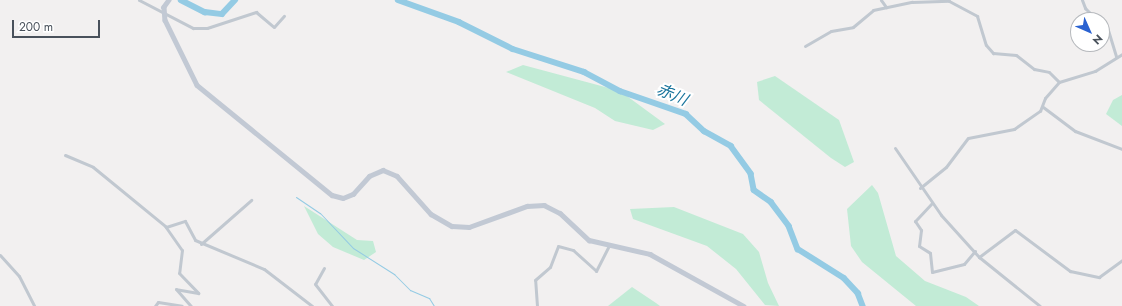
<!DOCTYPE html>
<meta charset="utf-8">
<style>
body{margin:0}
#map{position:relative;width:1122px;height:306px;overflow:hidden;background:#f2f0f0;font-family:Jost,"Noto Sans JP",sans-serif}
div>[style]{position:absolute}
.green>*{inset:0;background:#c2ebd6}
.stream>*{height:1px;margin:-0.5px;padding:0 0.5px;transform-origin:0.5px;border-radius:0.5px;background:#94cbe4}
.river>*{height:5.5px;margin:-2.75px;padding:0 2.75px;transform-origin:2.75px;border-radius:2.75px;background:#94cbe4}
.street>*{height:3px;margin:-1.5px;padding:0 1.5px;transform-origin:1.5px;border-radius:1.5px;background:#c1c8d0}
.secondary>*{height:4.5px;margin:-2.25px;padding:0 2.25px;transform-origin:2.25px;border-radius:2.25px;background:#c2c9d4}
span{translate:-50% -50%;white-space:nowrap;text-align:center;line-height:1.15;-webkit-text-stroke:4px #fff;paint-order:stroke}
.water-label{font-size:16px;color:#1a759d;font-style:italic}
.north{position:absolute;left:1070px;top:12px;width:40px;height:40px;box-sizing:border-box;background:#fff;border:1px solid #b6b9bd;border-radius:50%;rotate:135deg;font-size:11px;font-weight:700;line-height:16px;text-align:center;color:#49515b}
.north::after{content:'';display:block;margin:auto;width:14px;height:18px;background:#2a62d1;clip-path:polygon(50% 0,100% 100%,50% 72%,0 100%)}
.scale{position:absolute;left:12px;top:20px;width:88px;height:18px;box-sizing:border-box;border:2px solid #49515b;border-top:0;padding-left:5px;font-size:12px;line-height:14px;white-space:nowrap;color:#49515b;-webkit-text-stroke:3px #fff;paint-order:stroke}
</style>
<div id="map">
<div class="green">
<div style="clip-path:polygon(523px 65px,620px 91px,665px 124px,653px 130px,615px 121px,595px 108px,506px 72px)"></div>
<div style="clip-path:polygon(775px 76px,839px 120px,854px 162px,845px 167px,831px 158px,759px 100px,757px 82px)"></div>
<div style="clip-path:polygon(1122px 95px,1122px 126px,1106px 114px,1113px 100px)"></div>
<div style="clip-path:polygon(872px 185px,878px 193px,896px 256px,925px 281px,966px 297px,979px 306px,916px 306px,862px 262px,851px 246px,847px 209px)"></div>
<div style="clip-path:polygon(304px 206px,357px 240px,373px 241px,376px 252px,364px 260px,333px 247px,318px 234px)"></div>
<div style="clip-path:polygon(674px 207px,743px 234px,759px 252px,768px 283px,779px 306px,765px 305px,736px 269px,707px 246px,633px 219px,630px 209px)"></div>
<div style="clip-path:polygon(632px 287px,656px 303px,660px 306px,608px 306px)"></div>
</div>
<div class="stream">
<div style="left:296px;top:197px;width:29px;rotate:34deg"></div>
<div style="left:320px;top:213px;width:48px;rotate:46.7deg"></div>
<div style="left:353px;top:248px;width:49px;rotate:32.4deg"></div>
<div style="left:394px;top:274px;width:23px;rotate:45deg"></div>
<div style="left:410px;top:290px;width:21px;rotate:23deg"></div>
<div style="left:429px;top:298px;width:9px;rotate:58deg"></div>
</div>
<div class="river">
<div style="left:181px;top:0;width:27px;rotate:27deg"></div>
<div style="left:205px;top:12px;width:17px;rotate:7deg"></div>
<div style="left:222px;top:14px;width:19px;rotate:-47deg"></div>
<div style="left:398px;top:0;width:65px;rotate:19.8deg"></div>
<div style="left:459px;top:22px;width:60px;rotate:26.6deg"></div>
<div style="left:513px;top:49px;width:75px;rotate:17.9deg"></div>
<div style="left:584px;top:72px;width:41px;rotate:27.8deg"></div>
<div style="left:620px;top:91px;width:70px;rotate:19.2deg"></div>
<div style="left:686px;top:114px;width:25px;rotate:43deg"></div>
<div style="left:704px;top:131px;width:31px;rotate:29deg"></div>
<div style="left:731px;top:146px;width:34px;rotate:54deg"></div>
<div style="left:751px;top:174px;width:16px;rotate:79deg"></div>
<div style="left:754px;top:190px;width:21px;rotate:35deg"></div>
<div style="left:771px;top:202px;width:30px;rotate:53deg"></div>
<div style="left:789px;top:226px;width:25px;rotate:69deg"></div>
<div style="left:798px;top:249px;width:54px;rotate:32.2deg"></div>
<div style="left:844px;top:278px;width:21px;rotate:47deg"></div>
<div style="left:858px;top:293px;width:14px;rotate:69deg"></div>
</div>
<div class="street">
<div style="left:139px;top:0;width:61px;rotate:27.4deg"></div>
<div style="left:193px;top:28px;width:14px"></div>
<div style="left:207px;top:28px;width:52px;rotate:-18.1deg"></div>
<div style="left:256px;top:12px;width:23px;rotate:40deg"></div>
<div style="left:274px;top:27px;width:15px;rotate:-48deg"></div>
<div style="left:881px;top:0;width:9px;rotate:54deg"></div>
<div style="left:1082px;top:0;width:9px;rotate:69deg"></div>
<div style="left:1085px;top:8px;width:17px;rotate:45deg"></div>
<div style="left:1102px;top:24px;width:8px;rotate:45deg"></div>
<div style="left:1108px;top:30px;width:28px;rotate:73deg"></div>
<div style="left:805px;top:46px;width:30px;rotate:-30deg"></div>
<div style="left:831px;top:31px;width:22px;rotate:-10deg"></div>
<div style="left:853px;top:27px;width:26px;rotate:-40deg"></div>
<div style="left:873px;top:10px;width:40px;rotate:-12deg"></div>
<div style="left:912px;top:2px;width:37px;rotate:-2deg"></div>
<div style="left:949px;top:1px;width:32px;rotate:28deg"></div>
<div style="left:977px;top:16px;width:30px;rotate:73deg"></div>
<div style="left:986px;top:45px;width:11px;rotate:49deg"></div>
<div style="left:993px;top:53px;width:23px;rotate:5deg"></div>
<div style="left:1016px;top:55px;width:23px;rotate:38deg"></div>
<div style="left:1034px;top:69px;width:15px;rotate:11deg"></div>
<div style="left:1049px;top:72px;width:14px;rotate:45deg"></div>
<div style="left:1043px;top:107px;width:40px;rotate:37deg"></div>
<div style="left:1075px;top:131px;width:50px;rotate:21deg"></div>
<div style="left:895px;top:148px;width:81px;rotate:55.5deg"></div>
<div style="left:941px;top:215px;width:57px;rotate:47.9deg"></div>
<div style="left:979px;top:257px;width:78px;rotate:38.8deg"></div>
<div style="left:65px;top:155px;width:30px;rotate:23deg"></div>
<div style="left:93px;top:167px;width:93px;rotate:39.3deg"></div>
<div style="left:165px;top:226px;width:29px;rotate:55deg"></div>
<div style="left:182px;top:250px;width:23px;rotate:97deg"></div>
<div style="left:179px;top:273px;width:28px;rotate:46deg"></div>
<div style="left:198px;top:293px;width:22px;rotate:-170deg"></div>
<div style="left:176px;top:289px;width:23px;rotate:49deg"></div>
<div style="left:920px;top:188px;width:33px;rotate:-39deg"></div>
<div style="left:946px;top:167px;width:36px;rotate:-53deg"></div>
<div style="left:968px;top:138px;width:47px;rotate:-11.1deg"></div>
<div style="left:1014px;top:129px;width:32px;rotate:-35deg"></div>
<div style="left:1040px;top:111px;width:14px;rotate:-69deg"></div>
<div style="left:1045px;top:98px;width:21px;rotate:-49deg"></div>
<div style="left:1059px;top:82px;width:38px;rotate:-17deg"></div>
<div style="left:1095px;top:71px;width:32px;rotate:-32deg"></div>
<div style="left:932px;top:203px;width:25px;rotate:133deg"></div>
<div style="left:915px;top:221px;width:11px;rotate:56deg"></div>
<div style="left:921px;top:230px;width:16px;rotate:97deg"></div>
<div style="left:919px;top:246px;width:13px;rotate:32deg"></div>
<div style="left:930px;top:253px;width:19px;rotate:84deg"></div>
<div style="left:932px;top:272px;width:33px;rotate:-14deg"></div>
<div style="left:964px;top:264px;width:17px;rotate:-50deg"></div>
<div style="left:166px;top:227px;width:20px;rotate:-18deg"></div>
<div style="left:185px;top:221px;width:21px;rotate:62deg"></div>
<div style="left:195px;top:240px;width:75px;rotate:22.8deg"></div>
<div style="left:264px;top:269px;width:61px;rotate:37.6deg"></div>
<div style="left:201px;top:244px;width:67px;rotate:-41.3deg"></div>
<div style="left:0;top:255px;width:28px;rotate:48deg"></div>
<div style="left:19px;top:276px;width:34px;rotate:63deg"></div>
<div style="left:979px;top:257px;width:45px;rotate:-36.9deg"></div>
<div style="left:1015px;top:230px;width:69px;rotate:36.7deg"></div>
<div style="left:1070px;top:271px;width:30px;rotate:12deg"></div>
<div style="left:1099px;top:277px;width:29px;rotate:-36deg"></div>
<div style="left:324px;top:268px;width:18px;rotate:119deg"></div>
<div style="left:315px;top:284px;width:28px;rotate:52deg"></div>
<div style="left:155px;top:306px;width:5px;rotate:-53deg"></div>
<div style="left:158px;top:302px;width:24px;rotate:9deg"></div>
<div style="left:537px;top:306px;width:26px;rotate:-94deg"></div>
<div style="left:535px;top:280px;width:20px;rotate:-41deg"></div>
<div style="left:550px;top:267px;width:22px;rotate:-69deg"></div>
<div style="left:558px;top:246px;width:16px;rotate:15deg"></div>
<div style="left:573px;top:250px;width:31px;rotate:42deg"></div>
<div style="left:596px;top:271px;width:28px;rotate:-63deg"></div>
</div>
<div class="secondary">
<div style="left:169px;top:0;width:9px;rotate:126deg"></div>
<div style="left:164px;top:7px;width:13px;rotate:86deg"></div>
<div style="left:165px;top:20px;width:72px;rotate:63.8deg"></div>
<div style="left:197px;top:85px;width:174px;rotate:39.2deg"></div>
<div style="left:332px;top:195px;width:11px;rotate:15deg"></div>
<div style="left:343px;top:198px;width:11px;rotate:-22deg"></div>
<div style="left:353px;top:194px;width:24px;rotate:-48deg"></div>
<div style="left:369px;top:176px;width:15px;rotate:-23deg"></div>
<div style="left:383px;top:170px;width:15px;rotate:23deg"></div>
<div style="left:397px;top:176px;width:51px;rotate:48.2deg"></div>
<div style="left:431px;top:214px;width:24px;rotate:30deg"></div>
<div style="left:452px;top:226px;width:17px;rotate:3deg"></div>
<div style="left:469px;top:227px;width:62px;rotate:-19.9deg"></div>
<div style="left:527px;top:206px;width:17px;rotate:-3deg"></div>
<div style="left:544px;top:205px;width:18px;rotate:27deg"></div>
<div style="left:560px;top:213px;width:40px;rotate:43deg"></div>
<div style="left:589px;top:240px;width:63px;rotate:12.9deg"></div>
<div style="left:650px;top:254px;width:107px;rotate:29deg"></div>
</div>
<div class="water-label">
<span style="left:672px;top:95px;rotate:23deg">赤川</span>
</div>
<div class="north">N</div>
<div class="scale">200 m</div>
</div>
